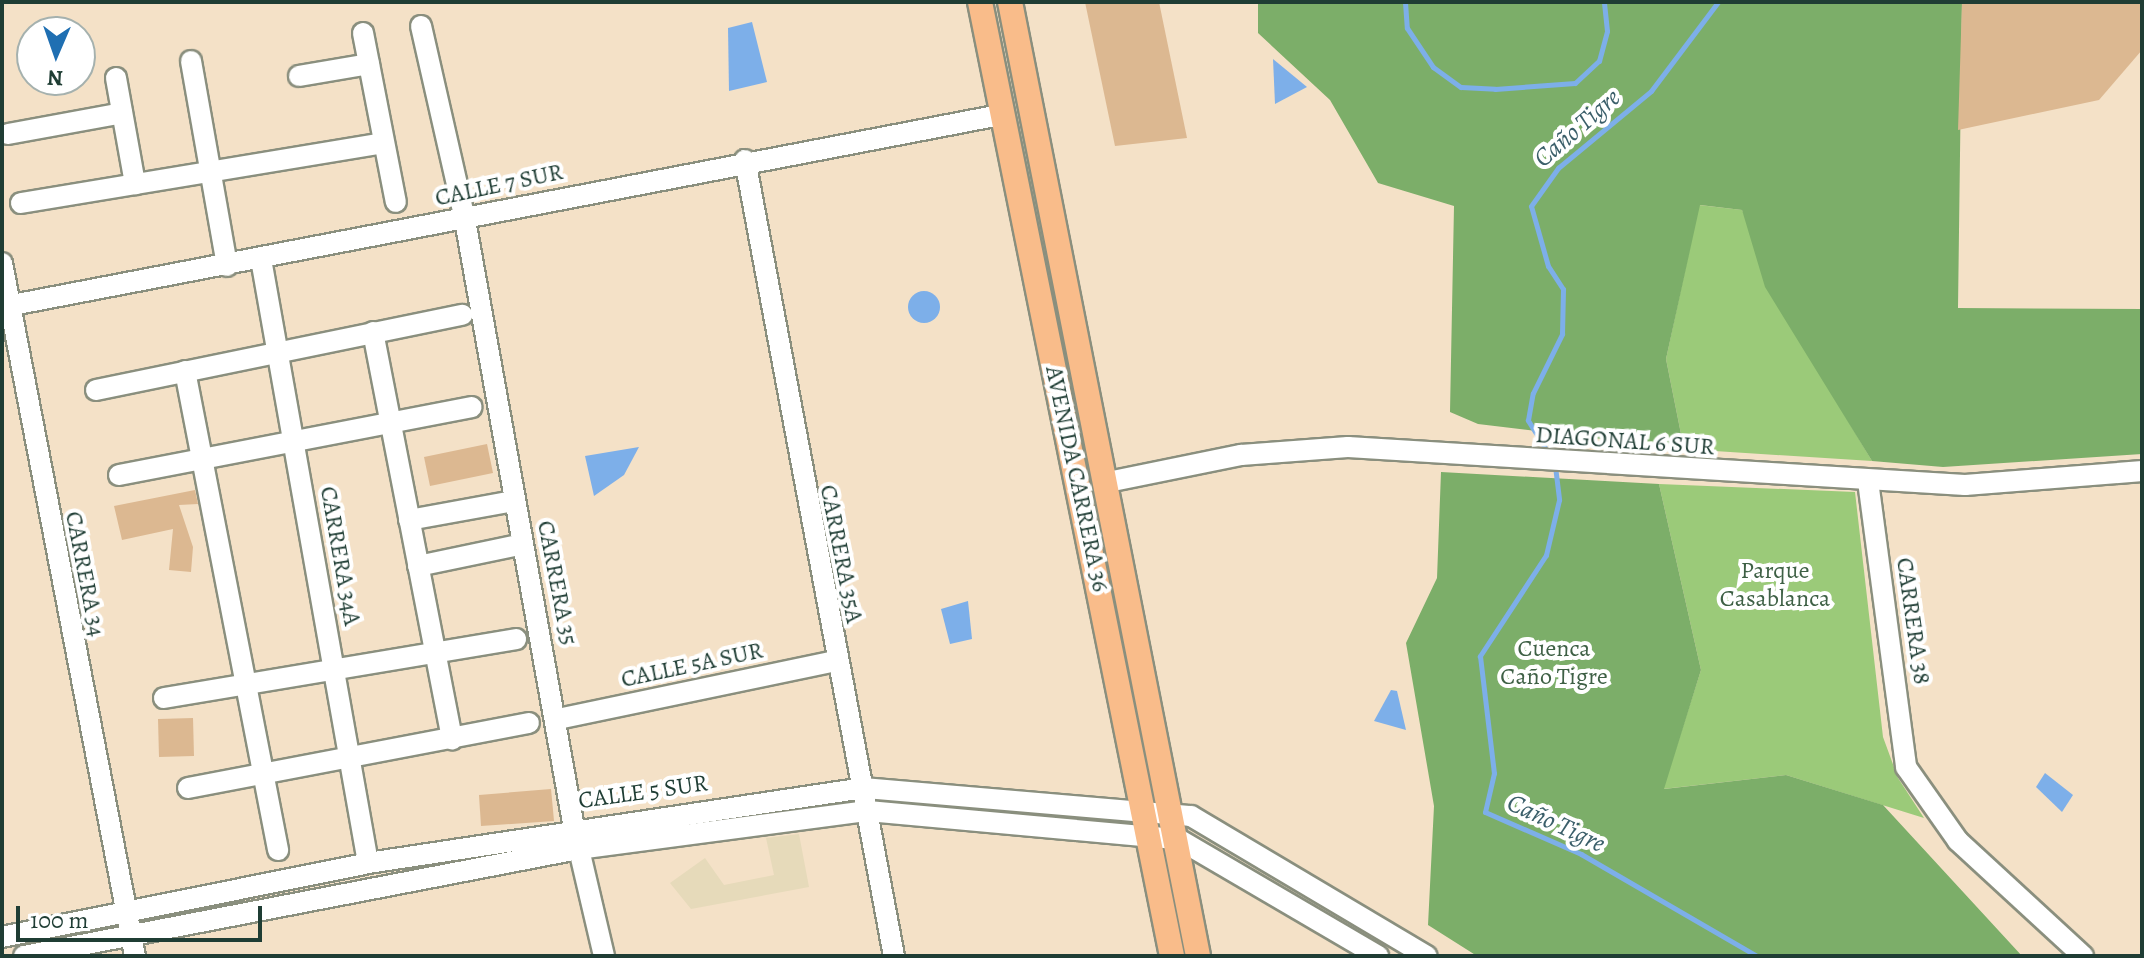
<!DOCTYPE html>
<meta charset="utf-8">
<style>
body{margin:0}
#map{position:relative;width:2144px;height:958px;overflow:hidden;background:#f4e1c7;font-family:Alegreya,serif}
div>[style]{position:absolute}
.built>*{inset:0;background:#e6daba}
.green>*{inset:0;background:#9bca79}
.forest>*{inset:0;background:#7cae69}
.water>*{inset:0;background:#7dafe9}
.round{border-radius:50%}
.stream>*{height:5px;margin:-2.5px;padding:0 2.5px;transform-origin:2.5px;border-radius:2.5px;background:#7dafe9}
.building>*{inset:0;background:#dcb891}
.roads{filter:drop-shadow(2px 0 #8a8f7e) drop-shadow(-2px 0 #8a8f7e) drop-shadow(0 2px #8a8f7e) drop-shadow(0 -2px #8a8f7e)}
.minor>*{height:20px;margin:-10px;padding:0 10px;transform-origin:10px;border-radius:10px;background:#fff}
.major>*{height:24px;margin:-12px;padding:0 12px;transform-origin:12px;border-radius:12px;background:#f9bc8a}
span{translate:-50% -50%;white-space:nowrap;text-align:center;line-height:1.15;-webkit-text-stroke:8px #fff;paint-order:stroke}
.street-label{font-size:24px;color:#1f3d34}
.park-label{font-size:24px;color:#3e6045}
.water-label{font-size:26px;color:#3b5f6a;font-style:italic}
.frame{position:absolute;inset:0;border:4px solid #1f3d34;pointer-events:none}
.north{position:absolute;left:16px;top:16px;width:80px;height:80px;box-sizing:border-box;background:#fff;border:2px solid #a5b1ae;border-radius:50%;rotate:182deg;font-size:22px;font-weight:700;line-height:32px;text-align:center;color:#1f3d34}
.north::after{content:'';display:block;margin:auto;width:28px;height:36px;background:#1f6fb2;clip-path:polygon(50% 0,100% 100%,50% 72%,0 100%)}
.scale{position:absolute;left:16px;top:906px;width:246px;height:36px;box-sizing:border-box;border:4px solid #1f3d34;border-top:0;padding-left:10px;font-size:24px;line-height:28px;white-space:nowrap;color:#1f3d34;-webkit-text-stroke:6px #fff;paint-order:stroke}
</style>
<div id="map">
<div class="built">
<div style="clip-path:polygon(799px 834px,809px 887px,691px 909px,670px 883px,705px 858px,724px 885px,774px 875px,766px 838px)"></div>
</div>
<div class="green">
<div style="clip-path:polygon(1699px 205px,1742px 210px,1802px 344px,1872px 461px,1684px 449px,1666px 359px)"></div>
<div style="clip-path:polygon(1659px 484px,1855px 492px,1883px 737px,1898px 778px,1924px 818px,1786px 775px,1663px 789px,1701px 670px)"></div>
</div>
<div class="forest">
<div style="clip-path:polygon(1258px 2px,1962px 2px,1958px 308px,2142px 309px,2142px 454px,1943px 467px,1872px 461px,1765px 287px,1742px 210px,1700px 205px,1666px 359px,1684px 449px,1478px 424px,1450px 412px,1454px 206px,1378px 183px,1330px 100px,1258px 33px)"></div>
<div style="clip-path:polygon(1441px 472px,1659px 484px,1701px 670px,1664px 789px,1786px 775px,1883px 805px,2022px 956px,1477px 956px,1428px 925px,1434px 806px,1406px 643px,1437px 578px)"></div>
</div>
<div class="water">
<div style="clip-path:polygon(752px 22px,767px 82px,729px 91px,728px 28px)"></div>
<div style="clip-path:polygon(1273px 59px,1307px 87px,1275px 104px)"></div>
<div class="round" style="left:908px;top:291px;width:32px;height:32px"></div>
<div style="clip-path:polygon(639px 447px,624px 475px,594px 496px,585px 456px)"></div>
<div style="clip-path:polygon(968px 601px,972px 639px,950px 644px,941px 609px)"></div>
<div style="clip-path:polygon(1391px 690px,1397px 691px,1406px 730px,1374px 721px)"></div>
<div style="clip-path:polygon(2045px 773px,2073px 795px,2062px 812px,2036px 787px)"></div>
</div>
<div class="stream">
<div style="left:1405px;top:2px;width:26px;rotate:86deg"></div>
<div style="left:1407px;top:28px;width:47px;rotate:56.3deg"></div>
<div style="left:1433px;top:67px;width:34px;rotate:36deg"></div>
<div style="left:1461px;top:87px;width:34px;rotate:3deg"></div>
<div style="left:1495px;top:89px;width:80px;rotate:-4.3deg"></div>
<div style="left:1575px;top:83px;width:33px;rotate:-43deg"></div>
<div style="left:1599px;top:61px;width:31px;rotate:-75deg"></div>
<div style="left:1607px;top:31px;width:29px;rotate:-96deg"></div>
<div style="left:1549px;top:454px;width:40px;rotate:-122deg"></div>
<div style="left:1528px;top:420px;width:27px;rotate:-80deg"></div>
<div style="left:1533px;top:393px;width:66px;rotate:-63.8deg"></div>
<div style="left:1562px;top:334px;width:45px;rotate:-88.7deg"></div>
<div style="left:1563px;top:289px;width:27px;rotate:-123deg"></div>
<div style="left:1548px;top:266px;width:62px;rotate:-105.8deg"></div>
<div style="left:1531px;top:206px;width:47px;rotate:-54.6deg"></div>
<div style="left:1558px;top:168px;width:121px;rotate:-39.6deg"></div>
<div style="left:1651px;top:91px;width:111px;rotate:-53deg"></div>
<div style="left:1555px;top:466px;width:34px;rotate:83deg"></div>
<div style="left:1559px;top:500px;width:57px;rotate:103.3deg"></div>
<div style="left:1546px;top:555px;width:121px;rotate:123.2deg"></div>
<div style="left:1480px;top:656px;width:118px;rotate:83.2deg"></div>
<div style="left:1494px;top:773px;width:40px;rotate:103deg"></div>
<div style="left:1485px;top:812px;width:105px;rotate:23.6deg"></div>
<div style="left:1581px;top:854px;width:203px;rotate:30.1deg"></div>
</div>
<div class="building">
<div style="clip-path:polygon(1085px 2px,1159px 2px,1187px 138px,1115px 146px)"></div>
<div style="clip-path:polygon(1962px 2px,2142px 2px,2142px 50px,2099px 100px,1958px 130px)"></div>
<div style="clip-path:polygon(487px 444px,493px 473px,430px 486px,424px 457px)"></div>
<div style="clip-path:polygon(195px 490px,198px 504px,179px 505px,193px 547px,191px 572px,169px 570px,173px 529px,122px 540px,114px 506px)"></div>
<div style="clip-path:polygon(193px 718px,194px 756px,159px 757px,158px 719px)"></div>
<div style="clip-path:polygon(551px 789px,554px 821px,481px 826px,479px 795px)"></div>
</div>
<div class="roads">
<div class="minor">
<div style="left:421px;top:26px;width:199px;rotate:77.2deg"></div>
<div style="left:465px;top:220px;width:618px;rotate:79.84deg"></div>
<div style="left:574px;top:828px;width:131px;rotate:76.8deg"></div>
<div style="left:363px;top:33px;width:172px;rotate:79deg"></div>
<div style="left:191px;top:61px;width:208px;rotate:80deg"></div>
<div style="left:299px;top:76px;width:71px;rotate:-9.7deg"></div>
<div style="left:116px;top:78px;width:108px;rotate:79.8deg"></div>
<div style="left:8px;top:134px;width:116px;rotate:-10.4deg"></div>
<div style="left:745px;top:160px;width:810px;rotate:79.4deg"></div>
<div style="left:21px;top:203px;width:367px;rotate:-9.4deg"></div>
<div style="left:261px;top:259px;width:613px;rotate:79.95deg"></div>
<div style="left:2px;top:263px;width:706px;rotate:79.14deg"></div>
<div style="left:2px;top:307px;width:1016px;rotate:-10.89deg"></div>
<div style="left:373px;top:332px;width:415px;rotate:79deg"></div>
<div style="left:185px;top:371px;width:488px;rotate:79deg"></div>
<div style="left:96px;top:390px;width:374px;rotate:-11.6deg"></div>
<div style="left:119px;top:475px;width:359px;rotate:-10.9deg"></div>
<div style="left:1868px;top:481px;width:289px;rotate:82.4deg"></div>
<div style="left:1906px;top:767px;width:90px;rotate:54.9deg"></div>
<div style="left:1958px;top:841px;width:170px;rotate:42.6deg"></div>
<div style="left:1108px;top:482px;width:136px;rotate:-11.5deg"></div>
<div style="left:1241px;top:455px;width:107px;rotate:-4.3deg"></div>
<div style="left:1348px;top:447px;width:618px;rotate:3.52deg"></div>
<div style="left:1965px;top:485px;width:178px;rotate:-4.5deg"></div>
<div style="left:409px;top:520px;width:107px;rotate:-10.3deg"></div>
<div style="left:418px;top:566px;width:107px;rotate:-11.8deg"></div>
<div style="left:164px;top:698px;width:357px;rotate:-9.5deg"></div>
<div style="left:558px;top:719px;width:284px;rotate:-11.8deg"></div>
<div style="left:188px;top:788px;width:347px;rotate:-10.8deg"></div>
<div style="left:2px;top:937px;width:373px;rotate:-11.4deg"></div>
<div style="left:368px;top:863px;width:502px;rotate:-8.6deg"></div>
<div style="left:864px;top:788px;width:328px;rotate:4.9deg"></div>
<div style="left:1191px;top:816px;width:274px;rotate:30.7deg"></div>
<div style="left:24px;top:956px;width:564px;rotate:-10.93deg"></div>
<div style="left:578px;top:849px;width:292px;rotate:-7.5deg"></div>
<div style="left:868px;top:811px;width:311px;rotate:5.2deg"></div>
<div style="left:1178px;top:839px;width:232px;rotate:30.3deg"></div>
</div>
<div class="major">
<div style="left:980px;top:2px;width:973px;rotate:78.62deg"></div>
<div style="left:1010px;top:2px;width:972px;rotate:78.85deg"></div>
</div>
</div>
<div class="street-label">
<span style="left:499px;top:185px;rotate:-12deg">CALLE 7 SUR</span>
<span style="left:1625px;top:441px;rotate:4deg">DIAGONAL 6 SUR</span>
<span style="left:1077px;top:479px;rotate:78deg">AVENIDA CARRERA 36</span>
<span style="left:841px;top:554px;rotate:79deg">CARRERA 35A</span>
<span style="left:340px;top:556px;rotate:80deg">CARRERA 34A</span>
<span style="left:85px;top:574px;rotate:79deg">CARRERA 34</span>
<span style="left:557px;top:583px;rotate:79deg">CARRERA 35</span>
<span style="left:1913px;top:621px;rotate:82deg">CARRERA 38</span>
<span style="left:692px;top:665px;rotate:-12deg">CALLE 5A SUR</span>
<span style="left:643px;top:792px;rotate:-8deg">CALLE 5 SUR</span>
</div>
<div class="park-label">
<span style="left:1775px;top:585px">Parque<br>Casablanca</span>
<span style="left:1554px;top:663px">Cuenca<br>Caño Tigre</span>
</div>
<div class="water-label">
<span style="left:1577px;top:128px;rotate:-41deg">Caño Tigre</span>
<span style="left:1556px;top:823px;rotate:25deg">Caño Tigre</span>
</div>
<div class="frame"></div>
<div class="north">N</div>
<div class="scale">100 m</div>
</div>
